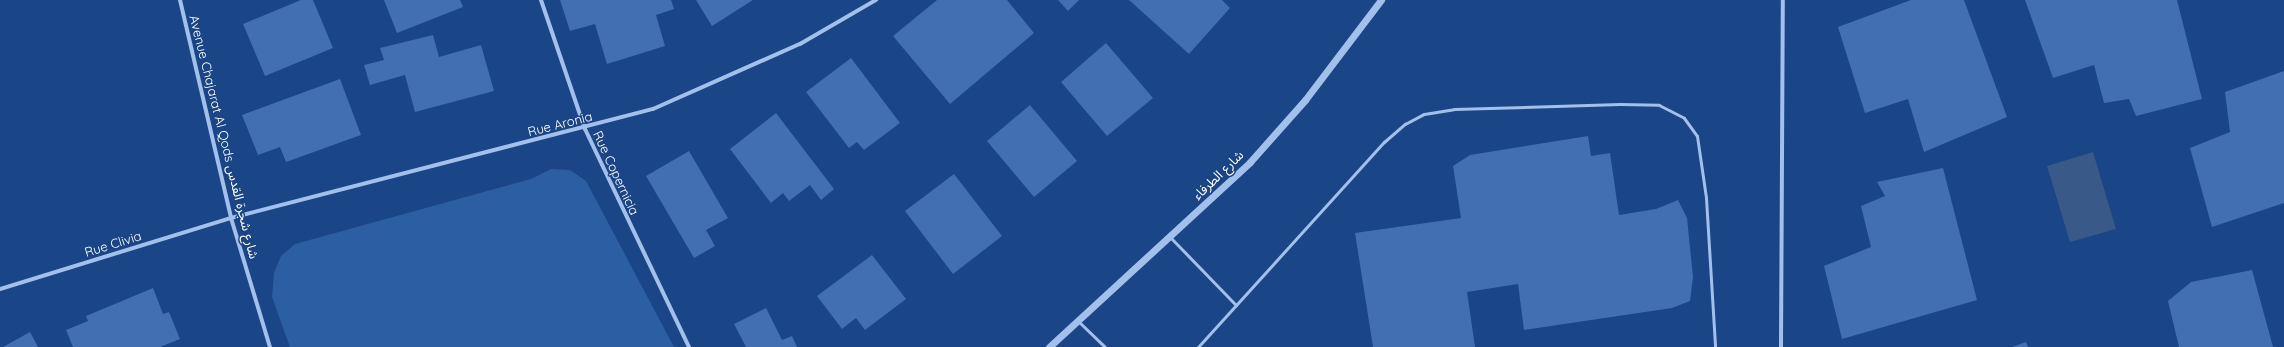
<!DOCTYPE html>
<meta charset="utf-8">
<style>
body{margin:0}
#map{position:relative;width:2284px;height:347px;overflow:hidden;background:#1a4586;font-family:Quicksand,"Noto Sans Arabic",sans-serif}
div>[style]{position:absolute}
.green>*{inset:0;background:#2c5ea4}
.water>*{inset:0;background:#395989}
.building>*{inset:0;background:#426fb0}
.service>*{height:3px;margin:-1.5px;padding:0 1.5px;transform-origin:1.5px;border-radius:1.5px;background:#a1c0ec}
.minor>*{height:4px;margin:-2px;padding:0 2px;transform-origin:2px;border-radius:2px;background:#a1c0ec}
.tertiary>*{height:7px;margin:-3.5px;padding:0 3.5px;transform-origin:3.5px;border-radius:3.5px;background:#a1c0ec}
span{translate:-50% -50%;white-space:nowrap;text-align:center;line-height:1.15;-webkit-text-stroke:3px #1a4586;paint-order:stroke}
.street-label{font-size:13px;color:#fff}
</style>
<div id="map">
<div class="green">
<div style="clip-path:polygon(551px 169px,570px 170px,586px 181px,674px 347px,290px 347px,272px 297px,274px 273px,281px 256px,295px 244px,531px 179px)"></div>
</div>
<div class="water">
<div style="clip-path:polygon(2093px 152px,2116px 229px,2070px 242px,2047px 166px)"></div>
</div>
<div class="building">
<div style="clip-path:polygon(301px 0,313px 0,333px 48px,265px 76px,243px 24px)"></div>
<div style="clip-path:polygon(384px 0,460px 0,463px 7px,397px 33px)"></div>
<div style="clip-path:polygon(560px 0,671px 0,674px 9px,656px 15px,665px 46px,607px 64px,595px 24px,570px 31px)"></div>
<div style="clip-path:polygon(696px 0,753px 0,712px 26px)"></div>
<div style="clip-path:polygon(937px 0,1007px 0,1034px 33px,950px 104px,893px 36px)"></div>
<div style="clip-path:polygon(1058px 0,1079px 0,1068px 11px)"></div>
<div style="clip-path:polygon(1129px 0,1222px 0,1230px 8px,1189px 54px)"></div>
<div style="clip-path:polygon(1911px 0,1964px 0,2007px 117px,1924px 152px,1908px 99px,1865px 113px,1838px 27px)"></div>
<div style="clip-path:polygon(2025px 0,2177px 0,2202px 99px,2136px 116px,2129px 99px,2104px 103px,2094px 65px,2053px 78px)"></div>
<div style="clip-path:polygon(433px 35px,439px 57px,481px 45px,494px 91px,415px 112px,405px 75px,370px 85px,364px 65px,384px 60px,380px 48px)"></div>
<div style="clip-path:polygon(1106px 43px,1153px 98px,1107px 136px,1061px 82px)"></div>
<div style="clip-path:polygon(851px 58px,900px 123px,864px 150px,857px 142px,849px 148px,806px 92px)"></div>
<div style="clip-path:polygon(2284px 71px,2284px 203px,2212px 227px,2190px 148px,2230px 132px,2225px 92px)"></div>
<div style="clip-path:polygon(340px 79px,361px 135px,286px 162px,280px 147px,258px 155px,242px 115px)"></div>
<div style="clip-path:polygon(1030px 105px,1077px 161px,1034px 197px,987px 141px)"></div>
<div style="clip-path:polygon(776px 113px,834px 189px,821px 200px,810px 185px,789px 201px,783px 193px,771px 203px,730px 149px)"></div>
<div style="clip-path:polygon(1588px 136px,1591px 156px,1610px 153px,1619px 215px,1656px 209px,1678px 200px,1687px 218px,1693px 277px,1690px 301px,1672px 308px,1524px 330px,1518px 284px,1467px 292px,1475px 347px,1373px 347px,1355px 233px,1461px 218px,1453px 166px,1470px 155px)"></div>
<div style="clip-path:polygon(689px 151px,728px 218px,706px 230px,715px 246px,694px 258px,646px 176px)"></div>
<div style="clip-path:polygon(1943px 168px,1977px 300px,1842px 339px,1824px 266px,1871px 247px,1861px 206px,1885px 196px,1877px 182px)"></div>
<div style="clip-path:polygon(954px 174px,1002px 236px,953px 274px,905px 211px)"></div>
<div style="clip-path:polygon(872px 255px,906px 299px,865px 330px,856px 318px,842px 329px,817px 296px)"></div>
<div style="clip-path:polygon(2252px 270px,2273px 347px,2179px 347px,2168px 301px,2191px 282px)"></div>
<div style="clip-path:polygon(153px 288px,163px 314px,169px 312px,180px 339px,160px 347px,73px 347px,66px 330px,88px 321px,86px 316px)"></div>
<div style="clip-path:polygon(766px 308px,782px 340px,792px 336px,797px 347px,746px 347px,734px 324px)"></div>
<div style="clip-path:polygon(30px 332px,38px 347px,3px 347px)"></div>
<div style="clip-path:polygon(2026px 342px,2028px 347px,2012px 347px)"></div>
</div>
<div class="service">
<div style="left:1170px;top:237px;width:95px;rotate:45.9deg"></div>
<div style="left:1078px;top:321px;width:37px;rotate:44deg"></div>
<div style="left:1198px;top:347px;width:277px;rotate:-47.8deg"></div>
<div style="left:1384px;top:142px;width:28px;rotate:-41deg"></div>
<div style="left:1405px;top:124px;width:21px;rotate:-28deg"></div>
<div style="left:1424px;top:114px;width:30px;rotate:-9deg"></div>
<div style="left:1454px;top:109px;width:166px;rotate:-1.7deg"></div>
<div style="left:1620px;top:104px;width:39px;rotate:1deg"></div>
<div style="left:1659px;top:105px;width:28px;rotate:27deg"></div>
<div style="left:1684px;top:118px;width:22px;rotate:54deg"></div>
<div style="left:1697px;top:136px;width:63px;rotate:81.7deg"></div>
<div style="left:1706px;top:198px;width:149px;rotate:86.5deg"></div>
</div>
<div class="minor">
<div style="left:180px;top:0;width:224px;rotate:76.8deg"></div>
<div style="left:231px;top:218px;width:135px;rotate:73.2deg"></div>
<div style="left:541px;top:0;width:136px;rotate:71.2deg"></div>
<div style="left:585px;top:129px;width:242px;rotate:64.5deg"></div>
<div style="left:0;top:289px;width:242px;rotate:-17.1deg"></div>
<div style="left:231px;top:218px;width:436px;rotate:-14.5deg"></div>
<div style="left:653px;top:109px;width:161px;rotate:-23.9deg"></div>
<div style="left:800px;top:44px;width:88px;rotate:-30.1deg"></div>
<div style="left:1781px;top:347px;width:347px;rotate:-89.7deg"></div>
</div>
<div class="tertiary">
<div style="left:1049px;top:347px;width:273px;rotate:-42.6deg"></div>
<div style="left:1250px;top:162px;width:83px;rotate:-48.4deg"></div>
<div style="left:1305px;top:100px;width:126px;rotate:-52.8deg"></div>
</div>
<div class="street-label">
<span style="left:560px;top:124px;rotate:-14deg">Rue Aronia</span>
<span style="left:224px;top:137px;rotate:76deg">Avenue Chajarat Al Qods شارع شجرة القدس</span>
<span style="left:616px;top:173px;rotate:65deg">Rue Copernicia</span>
<span style="left:1218px;top:175px;rotate:-44deg">شارع الطرفاء</span>
<span style="left:113px;top:244px;rotate:-17deg">Rue Clivia</span>
</div>
</div>
